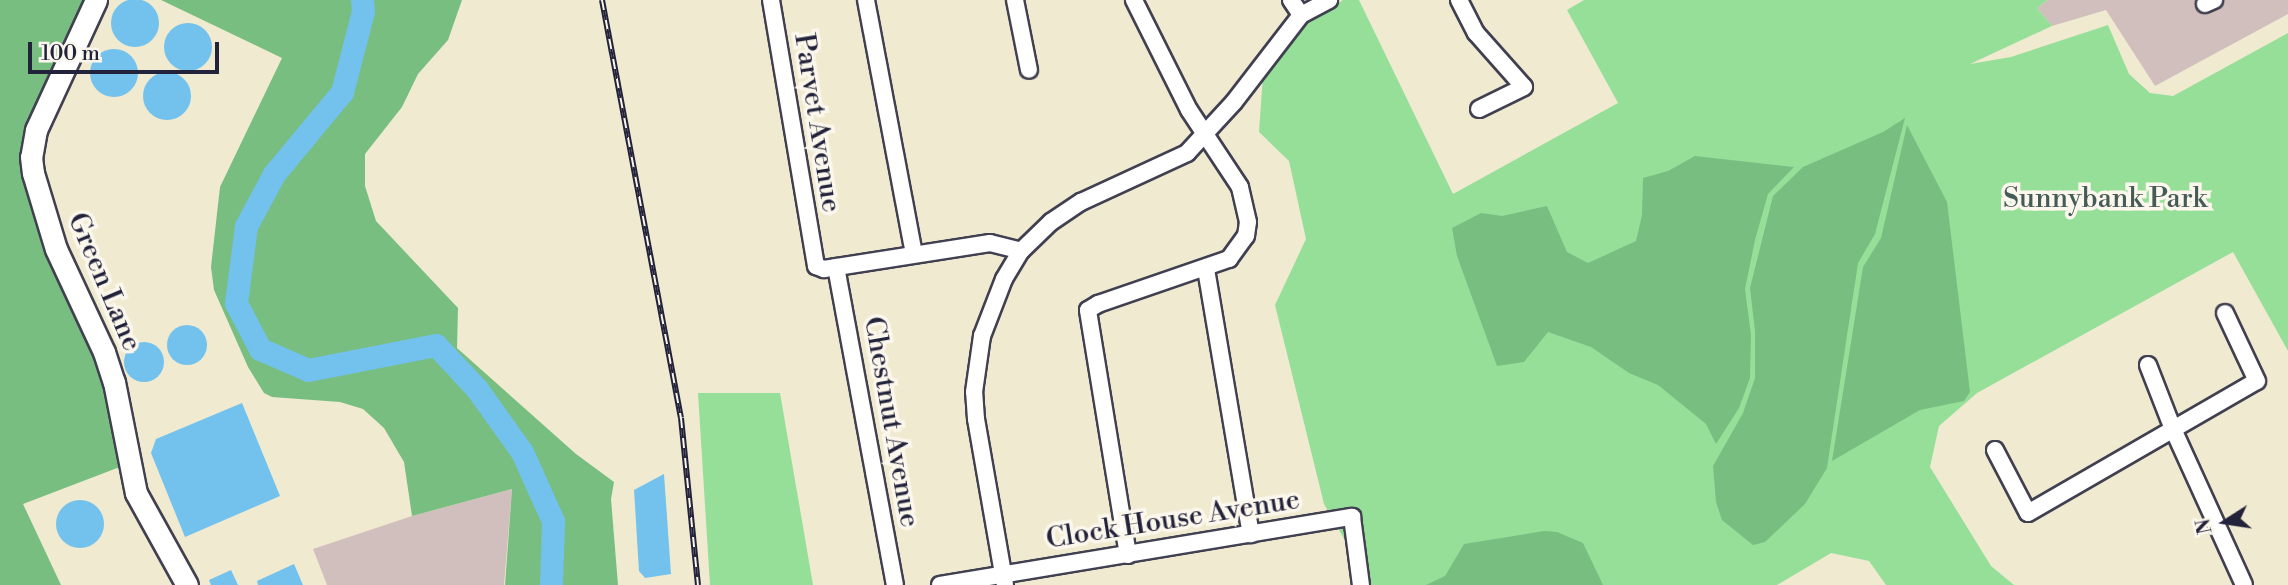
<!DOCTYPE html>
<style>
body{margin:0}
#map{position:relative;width:2288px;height:585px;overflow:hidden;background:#f0ead0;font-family:"Libre Bodoni",serif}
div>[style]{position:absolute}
.industrial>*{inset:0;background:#d1bfbd}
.green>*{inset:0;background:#96df99}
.forest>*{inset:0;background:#78be81}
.water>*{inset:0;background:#72c2ed}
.round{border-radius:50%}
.river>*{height:23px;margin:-11.5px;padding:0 11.5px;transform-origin:11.5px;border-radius:11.5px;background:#72c2ed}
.roads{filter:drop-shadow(2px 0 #414051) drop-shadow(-2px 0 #414051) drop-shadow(0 2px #414051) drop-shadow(0 -2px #414051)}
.street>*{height:16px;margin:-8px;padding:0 8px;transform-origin:8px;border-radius:8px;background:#fff}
.secondary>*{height:21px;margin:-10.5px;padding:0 10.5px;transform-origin:10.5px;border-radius:10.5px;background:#fff}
.rail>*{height:6px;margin-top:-3px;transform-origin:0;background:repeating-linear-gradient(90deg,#fbf7ec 0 10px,#22223b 0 20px);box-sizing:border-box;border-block:2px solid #22223b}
span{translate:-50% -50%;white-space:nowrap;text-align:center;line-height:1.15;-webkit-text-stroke:7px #fbf7ec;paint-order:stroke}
.street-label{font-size:28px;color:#22223b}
.park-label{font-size:28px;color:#455b57}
.north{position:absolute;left:2190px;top:487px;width:70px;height:70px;-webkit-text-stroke:5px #fbf7ec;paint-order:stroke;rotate:258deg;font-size:19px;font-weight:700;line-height:28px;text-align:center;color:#22223b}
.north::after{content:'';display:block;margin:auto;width:24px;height:32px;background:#22223b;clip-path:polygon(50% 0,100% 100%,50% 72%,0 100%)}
.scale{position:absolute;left:28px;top:42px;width:191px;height:32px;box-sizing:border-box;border:4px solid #22223b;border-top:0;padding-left:9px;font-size:21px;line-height:24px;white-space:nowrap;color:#22223b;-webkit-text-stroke:5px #fbf7ec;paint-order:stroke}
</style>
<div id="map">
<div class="industrial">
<div style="clip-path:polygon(2048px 0,2288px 0,2288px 14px,2155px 86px,2106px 10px,2052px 26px,2037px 8px)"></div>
<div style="clip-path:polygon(512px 489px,504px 585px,327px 585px,313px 549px,412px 516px)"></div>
</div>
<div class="green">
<div style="clip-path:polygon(1343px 0,1359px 0,1453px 194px,1618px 103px,1567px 10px,1584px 0,2048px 0,2037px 8px,2052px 26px,1970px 64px,2011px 57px,2108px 25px,2129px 74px,2150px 93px,2173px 96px,2288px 33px,2288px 351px,2233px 252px,1977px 393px,1939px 426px,1930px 467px,1991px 566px,2014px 585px,1886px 585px,1869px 561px,1831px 553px,1777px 585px,1353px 585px,1346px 542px,1324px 504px,1275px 305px,1306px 239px,1289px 161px,1259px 132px,1263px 75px,1304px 25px)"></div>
<div style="clip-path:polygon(698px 393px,780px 393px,813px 585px,710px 585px)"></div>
</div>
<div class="forest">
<div style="clip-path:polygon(0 0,89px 0,23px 157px,29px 201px,50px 261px,110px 388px,125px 465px,23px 504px,61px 585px,0 585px)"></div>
<div style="clip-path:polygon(161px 0,462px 0,448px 40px,418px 74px,402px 107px,365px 154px,365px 186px,376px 221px,458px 308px,457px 348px,576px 454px,614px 482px,611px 499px,618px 585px,505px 585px,512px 489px,412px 516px,404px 462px,384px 428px,363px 409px,340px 402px,272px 397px,264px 393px,248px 367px,214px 290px,211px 267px,220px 187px,282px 58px)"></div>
<div style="clip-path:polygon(1905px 118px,1875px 234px,1858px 263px,1827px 468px,1805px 504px,1765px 542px,1753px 545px,1722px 520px,1716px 502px,1713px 466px,1743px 413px,1755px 378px,1755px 331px,1750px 288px,1773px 196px,1803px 167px,1883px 132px)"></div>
<div style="clip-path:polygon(1907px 125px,1947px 202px,1970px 392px,1964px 401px,1920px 410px,1832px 461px,1863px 267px,1881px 238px)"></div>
<div style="clip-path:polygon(1695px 156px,1794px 167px,1768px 194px,1755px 240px,1745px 289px,1751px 335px,1750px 378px,1739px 408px,1716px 444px,1706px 424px,1658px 385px,1629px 373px,1591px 347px,1548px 332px,1524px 362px,1497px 366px,1457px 256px,1452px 228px,1481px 213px,1502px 216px,1547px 206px,1567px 252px,1588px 263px,1636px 241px,1642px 215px,1643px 178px,1668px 171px)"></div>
<div style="clip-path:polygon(1544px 531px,1557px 532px,1583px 543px,1603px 585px,1426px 585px,1445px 576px,1464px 544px)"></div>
</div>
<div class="water">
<div class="round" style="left:111px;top:-1px;width:48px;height:48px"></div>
<div class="round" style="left:164px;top:23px;width:48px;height:48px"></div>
<div class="round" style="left:90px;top:49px;width:48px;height:48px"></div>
<div class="round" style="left:143px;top:72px;width:48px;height:48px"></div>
<div class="round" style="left:167px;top:325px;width:40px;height:40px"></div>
<div class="round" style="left:124px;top:342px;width:40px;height:40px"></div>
<div style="clip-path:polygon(242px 403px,280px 496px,185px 537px,151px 453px,156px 439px)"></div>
<div style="clip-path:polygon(664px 474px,671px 574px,645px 578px,639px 571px,634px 490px)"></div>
<div class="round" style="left:56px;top:500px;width:48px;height:48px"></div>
<div style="clip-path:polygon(294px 564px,303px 585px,258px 585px,257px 581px)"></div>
<div style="clip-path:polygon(231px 570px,238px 585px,211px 585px,209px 580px)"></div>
</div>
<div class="river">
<div style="left:362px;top:0;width:11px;rotate:85deg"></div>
<div style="left:363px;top:11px;width:84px;rotate:104.5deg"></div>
<div style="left:342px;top:92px;width:107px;rotate:129.7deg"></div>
<div style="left:274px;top:174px;width:59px;rotate:118.3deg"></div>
<div style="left:246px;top:226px;width:78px;rotate:97.4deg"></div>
<div style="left:236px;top:303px;width:52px;rotate:62.4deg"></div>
<div style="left:260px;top:349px;width:52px;rotate:23.6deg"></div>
<div style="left:308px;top:370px;width:130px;rotate:-11.1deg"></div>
<div style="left:436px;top:345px;width:60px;rotate:47deg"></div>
<div style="left:477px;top:389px;width:77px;rotate:54.5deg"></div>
<div style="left:522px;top:452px;width:76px;rotate:65.8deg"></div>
<div style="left:553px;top:521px;width:64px;rotate:91.8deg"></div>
</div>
<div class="roads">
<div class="street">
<div style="left:771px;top:0;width:270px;rotate:80.4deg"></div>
<div style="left:816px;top:266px;width:9px;rotate:21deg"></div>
<div style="left:824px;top:269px;width:168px;rotate:-8.9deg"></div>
<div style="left:990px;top:243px;width:32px;rotate:14deg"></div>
<div style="left:866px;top:0;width:258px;rotate:79.3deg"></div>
<div style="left:1015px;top:0;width:71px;rotate:78.7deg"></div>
<div style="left:1291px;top:0;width:18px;rotate:56deg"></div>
<div style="left:1459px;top:0;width:37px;rotate:63deg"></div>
<div style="left:1476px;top:33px;width:72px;rotate:48.4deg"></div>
<div style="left:1524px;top:87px;width:50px;rotate:153.9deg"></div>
<div style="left:2205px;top:4px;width:10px;rotate:-24deg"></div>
<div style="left:836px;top:267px;width:323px;rotate:79.5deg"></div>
<div style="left:1206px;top:269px;width:269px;rotate:80.4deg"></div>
<div style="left:2148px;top:365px;width:69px;rotate:68.7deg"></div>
<div style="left:2173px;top:429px;width:171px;rotate:65.5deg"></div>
<div style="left:1995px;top:450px;width:71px;rotate:62.4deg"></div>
<div style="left:2028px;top:513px;width:264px;rotate:-30deg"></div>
<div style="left:2257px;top:381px;width:75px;rotate:-115.2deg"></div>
<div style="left:1128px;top:555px;width:248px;rotate:-99.3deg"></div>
<div style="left:1088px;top:310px;width:12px;rotate:-31deg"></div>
<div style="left:1098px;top:304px;width:139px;rotate:-19deg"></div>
<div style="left:1229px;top:259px;width:29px;rotate:-54deg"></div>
<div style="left:1246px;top:236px;width:14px;rotate:-82deg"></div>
<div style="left:1248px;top:222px;width:36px;rotate:-103deg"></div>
<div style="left:1240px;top:187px;width:92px;rotate:-123.5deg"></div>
<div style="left:1189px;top:110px;width:123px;rotate:-116.6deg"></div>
<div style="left:940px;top:585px;width:418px;rotate:-9.4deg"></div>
<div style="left:1352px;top:517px;width:69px;rotate:82.5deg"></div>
<div style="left:1005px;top:585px;width:169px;rotate:-99.9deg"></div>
<div style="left:976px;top:419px;width:27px;rotate:-94deg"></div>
<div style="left:974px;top:392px;width:57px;rotate:-81.9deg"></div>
<div style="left:982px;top:336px;width:61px;rotate:-68.9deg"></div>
<div style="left:1004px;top:279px;width:33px;rotate:-59deg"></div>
<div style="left:1021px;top:251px;width:42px;rotate:-44deg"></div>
<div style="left:1051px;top:222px;width:36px;rotate:-34deg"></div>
<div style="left:1081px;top:202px;width:117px;rotate:-24.8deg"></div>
<div style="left:1187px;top:153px;width:69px;rotate:-47.3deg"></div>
<div style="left:1234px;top:102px;width:110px;rotate:-52.4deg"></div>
<div style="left:1301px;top:15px;width:32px;rotate:-28deg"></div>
</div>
<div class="secondary">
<div style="left:96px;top:0;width:143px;rotate:114.8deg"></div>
<div style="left:36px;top:130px;width:27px;rotate:100deg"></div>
<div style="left:31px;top:157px;width:16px;rotate:83deg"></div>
<div style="left:33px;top:173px;width:79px;rotate:73.2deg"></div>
<div style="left:56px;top:249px;width:114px;rotate:65deg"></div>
<div style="left:104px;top:352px;width:32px;rotate:72deg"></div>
<div style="left:114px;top:382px;width:113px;rotate:78.8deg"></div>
<div style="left:136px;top:493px;width:105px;rotate:61deg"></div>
</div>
</div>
<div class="rail">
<div style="left:602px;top:0;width:425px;rotate:79.3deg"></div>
<div style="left:681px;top:418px;width:168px;rotate:84.2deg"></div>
</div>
<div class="street-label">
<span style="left:817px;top:123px;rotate:81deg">Parvet Avenue</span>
<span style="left:104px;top:282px;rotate:67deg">Green Lane</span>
<span style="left:891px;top:422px;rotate:80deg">Chestnut Avenue</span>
<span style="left:1173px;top:520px;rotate:-9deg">Clock House Avenue</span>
</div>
<div class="park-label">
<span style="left:2105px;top:199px">Sunnybank Park</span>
</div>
<div class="north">N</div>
<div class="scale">100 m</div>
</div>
